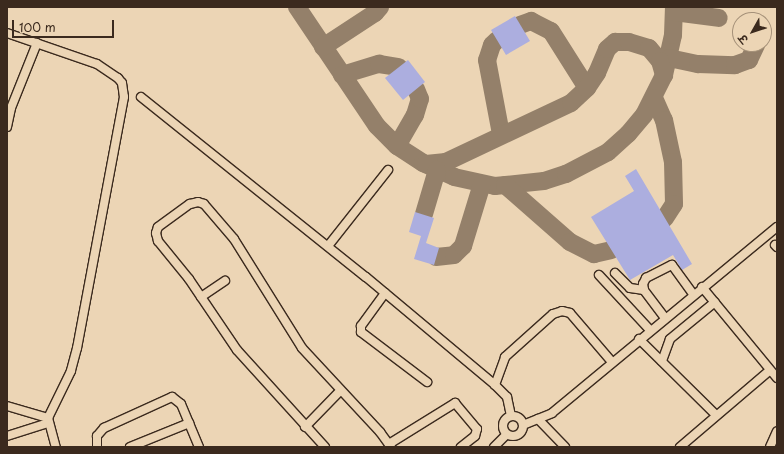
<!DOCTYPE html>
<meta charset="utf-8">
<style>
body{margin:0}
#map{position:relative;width:784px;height:454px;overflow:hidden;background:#ecd5b5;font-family:"Playpen Sans","Playpen Sans Deva",sans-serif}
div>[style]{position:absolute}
.taxiway>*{height:18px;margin:-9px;padding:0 9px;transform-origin:9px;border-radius:9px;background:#94806a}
.building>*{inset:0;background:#acaedf}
.roads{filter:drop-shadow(1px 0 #3b2a1e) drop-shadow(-1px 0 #3b2a1e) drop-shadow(0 1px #3b2a1e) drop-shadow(0 -1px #3b2a1e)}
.minor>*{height:8px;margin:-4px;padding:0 4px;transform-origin:4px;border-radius:4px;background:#ecd5b5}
.minor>.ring{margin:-4px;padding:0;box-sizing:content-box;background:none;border:8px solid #ecd5b5;border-radius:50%}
span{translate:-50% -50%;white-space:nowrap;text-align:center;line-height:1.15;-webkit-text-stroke:4px #ecd5b5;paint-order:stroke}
.frame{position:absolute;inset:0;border:8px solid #3b2a1e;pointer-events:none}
.north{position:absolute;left:732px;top:12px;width:40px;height:40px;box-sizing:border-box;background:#ecd5b5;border:1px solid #a59179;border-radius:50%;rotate:231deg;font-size:11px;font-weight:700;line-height:16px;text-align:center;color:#3b2a1e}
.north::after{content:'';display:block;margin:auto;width:14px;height:18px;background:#3b2a1e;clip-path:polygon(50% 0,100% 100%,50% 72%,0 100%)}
.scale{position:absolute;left:12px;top:20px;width:102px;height:18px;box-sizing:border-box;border:2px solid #3b2a1e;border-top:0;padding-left:5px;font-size:12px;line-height:14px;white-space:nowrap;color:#3b2a1e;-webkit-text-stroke:3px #ecd5b5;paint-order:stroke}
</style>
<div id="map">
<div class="taxiway">
<div style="left:297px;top:7px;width:143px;rotate:56.1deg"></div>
<div style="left:377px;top:126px;width:28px;rotate:45deg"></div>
<div style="left:397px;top:146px;width:31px;rotate:33deg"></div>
<div style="left:423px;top:163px;width:34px;rotate:24deg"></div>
<div style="left:454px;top:177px;width:42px;rotate:12.4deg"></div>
<div style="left:495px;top:186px;width:49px;rotate:-5.8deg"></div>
<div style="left:544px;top:181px;width:23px;rotate:-18deg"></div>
<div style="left:566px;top:174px;width:47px;rotate:-27.6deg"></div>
<div style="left:608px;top:152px;width:27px;rotate:-42deg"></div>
<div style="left:628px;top:134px;width:25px;rotate:-50deg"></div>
<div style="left:644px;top:115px;width:45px;rotate:-63.4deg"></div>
<div style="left:664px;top:75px;width:41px;rotate:-77.3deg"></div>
<div style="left:673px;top:35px;width:28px;rotate:-88deg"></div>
<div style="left:674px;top:12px;width:45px;rotate:7.6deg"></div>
<div style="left:520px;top:25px;width:12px;rotate:-20deg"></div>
<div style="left:531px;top:21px;width:22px;rotate:27deg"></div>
<div style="left:551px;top:31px;width:67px;rotate:57.7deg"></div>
<div style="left:497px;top:40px;width:7px;rotate:135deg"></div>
<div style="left:492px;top:45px;width:16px;rotate:108deg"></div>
<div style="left:487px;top:60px;width:75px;rotate:79.3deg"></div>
<div style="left:323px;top:47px;width:62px;rotate:-33.2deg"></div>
<div style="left:375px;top:13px;width:8px;rotate:-50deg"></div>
<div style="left:669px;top:58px;width:30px;rotate:12deg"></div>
<div style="left:698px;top:64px;width:37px;rotate:2deg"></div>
<div style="left:735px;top:65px;width:15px;rotate:-20deg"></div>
<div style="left:749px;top:60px;width:17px;rotate:-65deg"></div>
<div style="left:342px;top:75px;width:39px;rotate:-17deg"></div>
<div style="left:379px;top:64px;width:20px;rotate:9deg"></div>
<div style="left:654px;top:98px;width:24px;rotate:66deg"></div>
<div style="left:664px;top:120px;width:43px;rotate:77.9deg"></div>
<div style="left:673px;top:162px;width:42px;rotate:88.6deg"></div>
<div style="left:674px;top:204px;width:17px;rotate:123deg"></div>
<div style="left:397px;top:146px;width:36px;rotate:-60deg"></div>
<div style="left:415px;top:115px;width:17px;rotate:-73deg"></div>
<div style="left:420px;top:99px;width:11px;rotate:-112deg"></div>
<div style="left:426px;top:164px;width:20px;rotate:-6deg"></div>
<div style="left:446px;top:162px;width:138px;rotate:-25.3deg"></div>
<div style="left:571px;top:103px;width:22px;rotate:-43deg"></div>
<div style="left:587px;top:88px;width:18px;rotate:-56deg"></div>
<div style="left:597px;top:73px;width:26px;rotate:-67deg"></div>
<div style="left:607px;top:49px;width:11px;rotate:-41deg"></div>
<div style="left:615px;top:42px;width:14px"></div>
<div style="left:629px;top:42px;width:21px;rotate:17deg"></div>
<div style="left:649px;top:48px;width:17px;rotate:50deg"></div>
<div style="left:660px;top:61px;width:15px;rotate:74deg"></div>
<div style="left:505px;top:185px;width:86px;rotate:41.2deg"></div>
<div style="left:570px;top:242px;width:27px;rotate:27deg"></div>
<div style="left:594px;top:254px;width:17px;rotate:-13deg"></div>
<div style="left:424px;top:214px;width:46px;rotate:-73.5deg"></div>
<div style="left:436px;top:257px;width:18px;rotate:-6deg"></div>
<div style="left:454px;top:255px;width:13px;rotate:-45deg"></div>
<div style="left:463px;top:246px;width:65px;rotate:-73deg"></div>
</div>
<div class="building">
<div style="clip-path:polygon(515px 16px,530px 41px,506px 55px,491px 30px)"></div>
<div style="clip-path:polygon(408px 60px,425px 82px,403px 100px,385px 78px)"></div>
<div style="clip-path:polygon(636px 169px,692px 264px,682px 270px,673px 255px,630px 280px,591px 217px,634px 191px,625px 176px)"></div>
<div style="clip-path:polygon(415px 212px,434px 218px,426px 243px,439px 248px,434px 265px,414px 259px,421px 236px,409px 232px)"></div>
</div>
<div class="roads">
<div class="minor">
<div style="left:7px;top:33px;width:95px;rotate:19deg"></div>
<div style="left:97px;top:64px;width:25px;rotate:34deg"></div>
<div style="left:118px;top:78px;width:6px;rotate:51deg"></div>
<div style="left:122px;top:83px;width:14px;rotate:82deg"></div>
<div style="left:124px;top:97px;width:255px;rotate:100.6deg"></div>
<div style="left:77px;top:348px;width:24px;rotate:105deg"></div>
<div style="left:71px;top:371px;width:52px;rotate:116.1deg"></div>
<div style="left:48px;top:418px;width:30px;rotate:75deg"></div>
<div style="left:141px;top:97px;width:288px;rotate:38.7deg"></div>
<div style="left:366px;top:277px;width:168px;rotate:39.9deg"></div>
<div style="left:495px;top:385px;width:17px;rotate:45deg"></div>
<div style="left:507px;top:397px;width:19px;rotate:78deg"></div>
<div style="left:7px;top:127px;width:19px;rotate:-78deg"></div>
<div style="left:11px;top:108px;width:70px;rotate:-68.2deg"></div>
<div style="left:775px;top:245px;width:3px;rotate:45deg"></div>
<div style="left:328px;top:246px;width:97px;rotate:-51.7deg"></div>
<div style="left:615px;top:273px;width:21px;rotate:45deg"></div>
<div style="left:630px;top:288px;width:14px;rotate:8deg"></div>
<div style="left:599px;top:275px;width:75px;rotate:47.2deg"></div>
<div style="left:702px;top:287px;width:118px;rotate:50.5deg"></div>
<div style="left:385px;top:293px;width:41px;rotate:126deg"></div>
<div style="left:361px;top:326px;width:6px;rotate:90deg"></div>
<div style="left:361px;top:332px;width:83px;rotate:37.1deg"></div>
<div style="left:201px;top:297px;width:29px;rotate:-34deg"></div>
<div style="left:665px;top:318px;width:35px;rotate:-127deg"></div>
<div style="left:644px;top:290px;width:6px;rotate:-99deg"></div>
<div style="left:643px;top:284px;width:7px;rotate:-63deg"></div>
<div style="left:646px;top:278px;width:29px;rotate:-27deg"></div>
<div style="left:672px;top:265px;width:36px;rotate:54deg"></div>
<div style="left:639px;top:339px;width:108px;rotate:44.6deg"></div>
<div style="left:662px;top:361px;width:23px;rotate:-70deg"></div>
<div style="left:670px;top:339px;width:58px;rotate:-39.4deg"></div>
<div style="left:495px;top:385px;width:30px;rotate:-70deg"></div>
<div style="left:505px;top:357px;width:64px;rotate:-41.9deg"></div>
<div style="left:553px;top:314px;width:9px;rotate:-18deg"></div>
<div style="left:562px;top:311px;width:8px;rotate:14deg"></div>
<div style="left:570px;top:313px;width:65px;rotate:49.4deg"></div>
<div style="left:7px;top:406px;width:43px;rotate:16.3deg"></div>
<div class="ring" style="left:503px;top:416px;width:12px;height:12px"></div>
<div style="left:538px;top:419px;width:39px;rotate:46deg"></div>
<div style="left:523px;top:425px;width:31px;rotate:-22deg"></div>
<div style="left:552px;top:413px;width:292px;rotate:-39.6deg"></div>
<div style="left:305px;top:427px;width:50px;rotate:-45.8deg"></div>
<div style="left:7px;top:436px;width:43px;rotate:-17.6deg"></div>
<div style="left:389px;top:444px;width:78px;rotate:-31.8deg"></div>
<div style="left:455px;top:403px;width:34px;rotate:50deg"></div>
<div style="left:477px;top:429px;width:7px;rotate:106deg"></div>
<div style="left:475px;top:436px;width:18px;rotate:142deg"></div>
<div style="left:97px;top:447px;width:11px;rotate:-90deg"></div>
<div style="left:97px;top:436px;width:11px;rotate:-49deg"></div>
<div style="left:104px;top:428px;width:75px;rotate:-24.5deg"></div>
<div style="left:172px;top:397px;width:11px;rotate:38deg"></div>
<div style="left:181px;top:404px;width:47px;rotate:67.3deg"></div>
<div style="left:130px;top:447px;width:64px;rotate:-22.1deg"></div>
<div style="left:325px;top:447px;width:131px;rotate:-132.2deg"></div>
<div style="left:237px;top:350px;width:86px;rotate:-124.1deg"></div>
<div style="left:189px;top:279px;width:49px;rotate:-129.2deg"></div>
<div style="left:158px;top:241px;width:8px;rotate:-104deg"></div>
<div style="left:156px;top:233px;width:6px;rotate:-72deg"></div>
<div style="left:158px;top:227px;width:39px;rotate:-36deg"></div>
<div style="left:190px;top:204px;width:8px;rotate:-14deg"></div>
<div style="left:198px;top:202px;width:6px;rotate:18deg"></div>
<div style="left:204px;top:204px;width:46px;rotate:49.4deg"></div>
<div style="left:234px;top:239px;width:128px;rotate:58deg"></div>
<div style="left:302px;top:348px;width:115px;rotate:47.1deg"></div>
<div style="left:380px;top:432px;width:19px;rotate:54deg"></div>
<div style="left:494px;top:447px;width:17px;rotate:-45deg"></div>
<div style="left:680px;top:447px;width:118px;rotate:-40.5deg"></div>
<div style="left:770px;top:447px;width:17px;rotate:-66deg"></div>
</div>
</div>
<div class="frame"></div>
<div class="north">उ</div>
<div class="scale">100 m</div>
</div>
